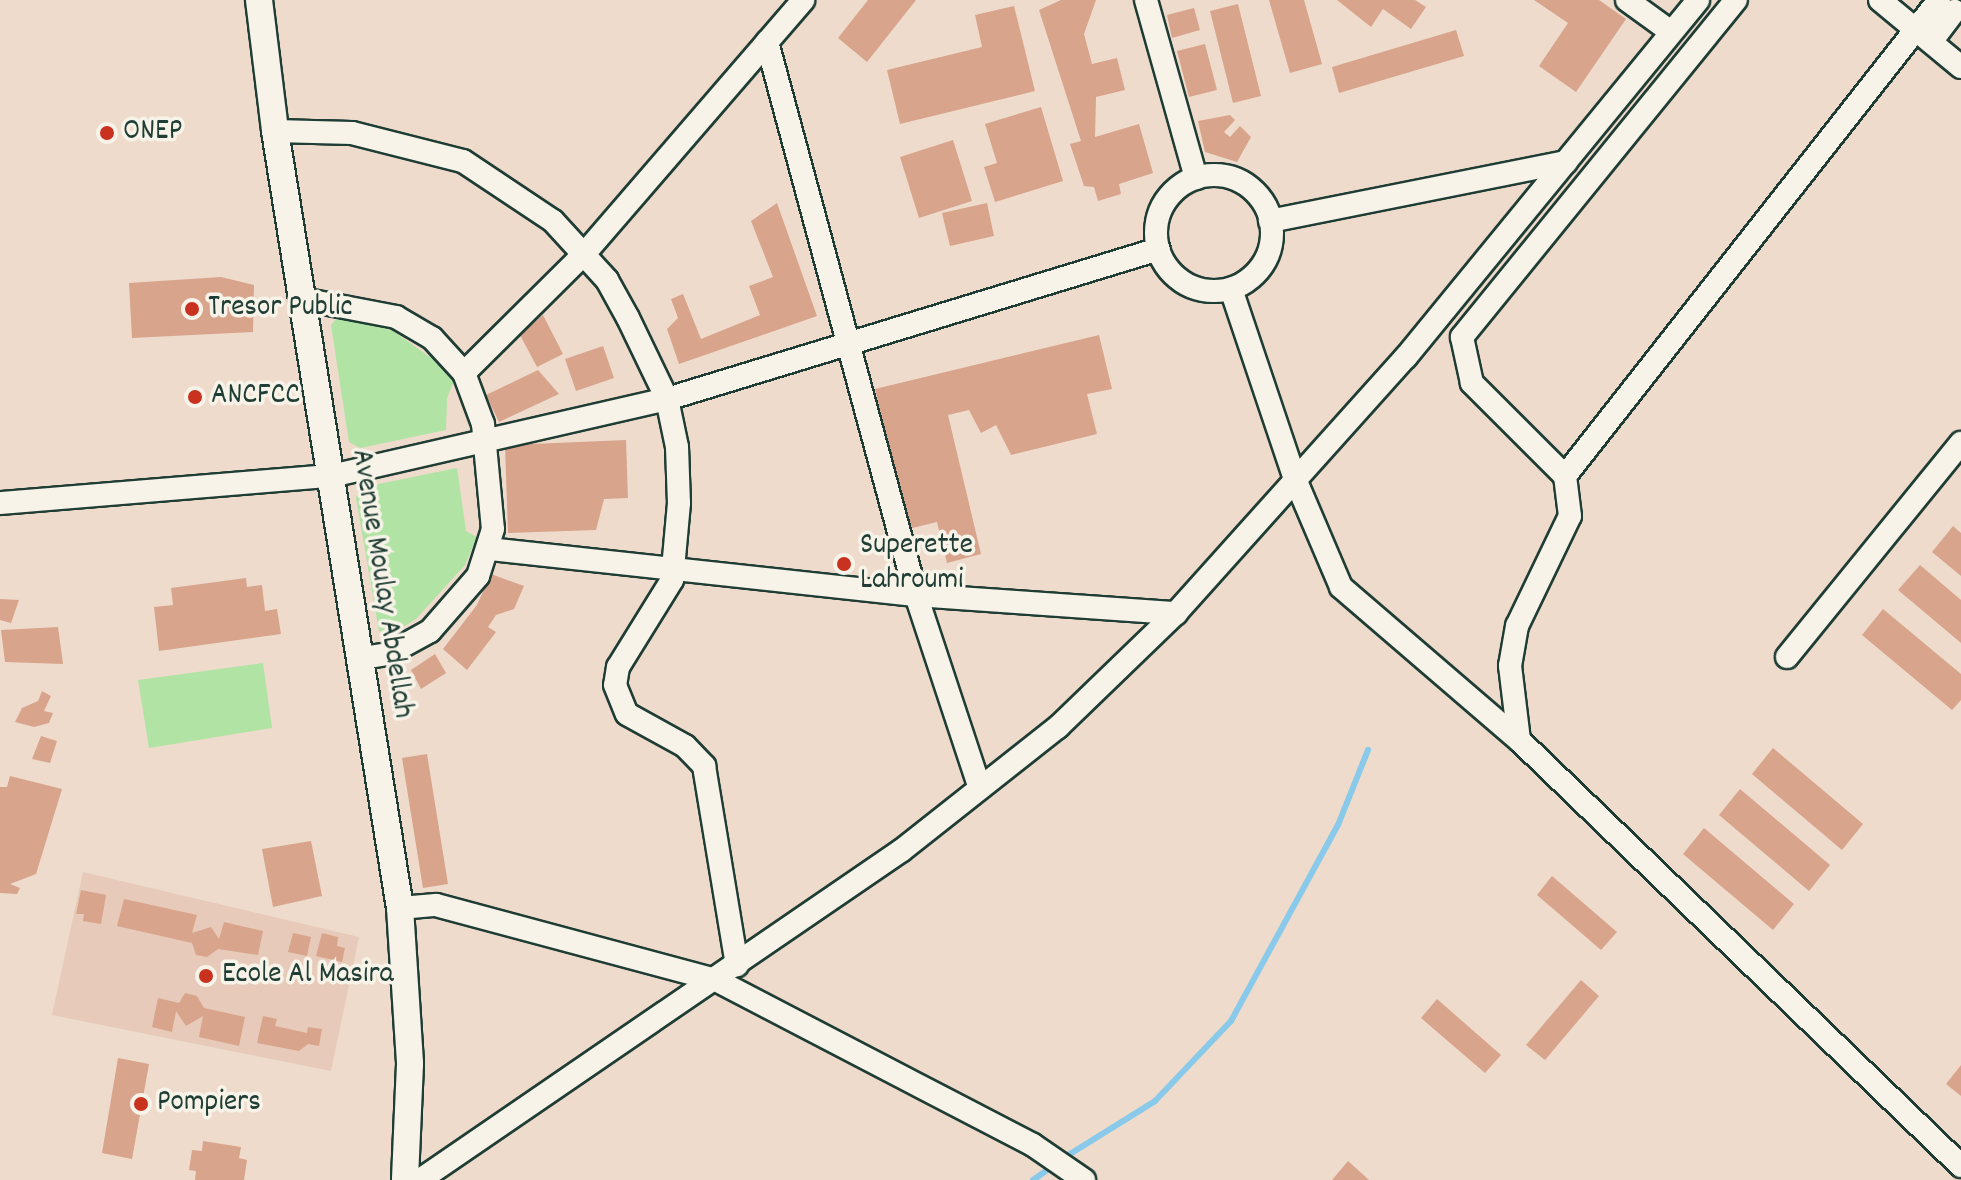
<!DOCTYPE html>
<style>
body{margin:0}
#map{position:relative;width:1961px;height:1180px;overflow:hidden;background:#eedbcc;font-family:Dekko,sans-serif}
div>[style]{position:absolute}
.built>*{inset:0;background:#e7cab9}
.green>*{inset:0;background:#b0e3a4}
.stream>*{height:6px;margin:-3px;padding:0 3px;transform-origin:3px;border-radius:3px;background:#89caea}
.building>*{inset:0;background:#d8a48c}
.roads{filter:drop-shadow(2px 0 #1f3d34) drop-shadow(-2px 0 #1f3d34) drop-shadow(0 2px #1f3d34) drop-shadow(0 -2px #1f3d34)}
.minor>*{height:22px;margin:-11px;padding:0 11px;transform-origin:11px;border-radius:11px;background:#f7f3e8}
.minor>.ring{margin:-11px;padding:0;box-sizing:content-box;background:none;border:22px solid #f7f3e8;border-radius:50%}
.major>*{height:26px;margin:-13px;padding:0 13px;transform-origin:13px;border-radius:13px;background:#f7f3e8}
.dots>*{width:22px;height:22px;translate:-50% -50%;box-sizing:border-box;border:4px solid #f7f3e8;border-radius:50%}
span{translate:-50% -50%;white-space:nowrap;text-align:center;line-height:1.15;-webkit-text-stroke:7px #f7f3e8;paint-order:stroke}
.poi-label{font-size:30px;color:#1f3d34}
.left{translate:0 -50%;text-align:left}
.street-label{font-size:30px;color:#1f3d34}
</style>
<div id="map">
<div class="built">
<div style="clip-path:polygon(83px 872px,359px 937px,331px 1071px,52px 1015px)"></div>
</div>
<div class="green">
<div style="clip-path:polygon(340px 315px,393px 331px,444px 367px,454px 381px,447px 398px,446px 430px,360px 448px,349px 442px,331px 325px)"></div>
<div style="clip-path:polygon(457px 468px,466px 531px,477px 537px,465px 565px,416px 619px,390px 635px,379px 631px,356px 498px,359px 488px)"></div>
<div style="clip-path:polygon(263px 663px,272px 728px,149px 748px,138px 680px)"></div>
</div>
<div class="stream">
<div style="left:1062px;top:1159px;width:110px;rotate:-31.9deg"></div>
<div style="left:1155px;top:1101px;width:110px;rotate:-46.5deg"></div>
<div style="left:1231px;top:1021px;width:223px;rotate:-61.4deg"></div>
<div style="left:1338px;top:825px;width:81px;rotate:-68.2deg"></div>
<div style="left:1033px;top:1180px;width:24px;rotate:-35deg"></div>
</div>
<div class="building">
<div style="clip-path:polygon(868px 0,916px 0,867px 62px,838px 38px)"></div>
<div style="clip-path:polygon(1061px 0,1096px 0,1084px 34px,1092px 64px,1117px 58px,1125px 90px,1096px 97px,1095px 137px,1139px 124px,1153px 173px,1119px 184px,1121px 194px,1098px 201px,1094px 187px,1084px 186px,1070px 144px,1081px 141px,1039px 10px)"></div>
<div style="clip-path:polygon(1269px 0,1304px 0,1322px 64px,1290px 73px)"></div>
<div style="clip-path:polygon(1337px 0,1415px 0,1426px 7px,1411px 29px,1383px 9px,1371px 27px)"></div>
<div style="clip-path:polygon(1534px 0,1599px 0,1626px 19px,1576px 92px,1539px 66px,1568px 23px)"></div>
<div style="clip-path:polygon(1238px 4px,1261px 96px,1233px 103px,1210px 11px)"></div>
<div style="clip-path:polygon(1014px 6px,1035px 91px,900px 124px,887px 70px,982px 47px,975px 15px)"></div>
<div style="clip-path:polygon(1194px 8px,1200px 30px,1172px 38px,1167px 15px)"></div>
<div style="clip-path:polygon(1456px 30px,1464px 56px,1339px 93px,1332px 67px)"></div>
<div style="clip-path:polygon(1205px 44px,1217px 90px,1189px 97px,1177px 51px)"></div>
<div style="clip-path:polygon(1041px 107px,1063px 181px,995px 202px,984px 167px,997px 163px,985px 124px)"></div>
<div style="clip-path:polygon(1230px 115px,1235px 120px,1224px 132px,1230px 137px,1240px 126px,1251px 137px,1237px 162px,1205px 152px,1198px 121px)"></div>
<div style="clip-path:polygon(953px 140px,972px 201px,919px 218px,900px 157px)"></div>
<div style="clip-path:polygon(777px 203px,817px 316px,679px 364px,667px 329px,678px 318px,671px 299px,683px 294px,701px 339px,760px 315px,749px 286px,773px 277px,751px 221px)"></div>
<div style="clip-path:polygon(987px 203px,994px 236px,950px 246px,942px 213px)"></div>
<div style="clip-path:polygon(221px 277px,254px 285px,253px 332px,132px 338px,129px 283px)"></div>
<div style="clip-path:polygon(543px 315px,563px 354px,537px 367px,520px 335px)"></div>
<div style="clip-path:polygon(1099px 335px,1112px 389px,1087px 394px,1097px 434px,1011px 455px,996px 425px,981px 433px,969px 410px,948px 415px,981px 554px,947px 563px,937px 522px,908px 529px,875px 389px)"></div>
<div style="clip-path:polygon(603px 346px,614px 378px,576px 391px,565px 359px)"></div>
<div style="clip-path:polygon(538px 370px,559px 394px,499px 422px,486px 395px)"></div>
<div style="clip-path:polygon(626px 440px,628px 498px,604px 499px,596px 530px,508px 533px,505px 445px)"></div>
<div style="clip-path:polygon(1953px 526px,1961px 533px,1961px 576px,1932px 552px)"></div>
<div style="clip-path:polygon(1920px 565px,1961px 600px,1961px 643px,1898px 590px)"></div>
<div style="clip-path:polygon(491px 574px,524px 586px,514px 609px,496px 615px,488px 627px,496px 632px,467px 670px,443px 649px,477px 605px)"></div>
<div style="clip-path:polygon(246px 578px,247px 587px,262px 585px,265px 611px,277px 609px,281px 634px,159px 651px,154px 607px,173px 605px,171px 588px)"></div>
<div style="clip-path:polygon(0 599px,19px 600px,11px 623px,0 620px)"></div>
<div style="clip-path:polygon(1883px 609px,1961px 674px,1961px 700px,1952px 710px,1862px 635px)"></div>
<div style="clip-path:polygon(58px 627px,63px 664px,5px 662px,1px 630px)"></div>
<div style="clip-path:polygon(435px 654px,446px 673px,421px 689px,411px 670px)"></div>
<div style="clip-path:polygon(42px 691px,51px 696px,44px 711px,53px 713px,49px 723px,34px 727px,15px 722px,22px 708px,38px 701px)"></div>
<div style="clip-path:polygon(41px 736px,57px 741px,50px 763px,32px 759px)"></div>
<div style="clip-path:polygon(1773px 748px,1863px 824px,1842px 850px,1752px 774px)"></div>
<div style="clip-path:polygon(427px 754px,448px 884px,423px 888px,402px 758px)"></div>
<div style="clip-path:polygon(10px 776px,62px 789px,36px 874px,10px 884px,20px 888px,17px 894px,0 893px,0 787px,7px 787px)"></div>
<div style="clip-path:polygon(1740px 789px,1830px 865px,1809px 891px,1719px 815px)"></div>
<div style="clip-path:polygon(1704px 828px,1794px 904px,1773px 930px,1683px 854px)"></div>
<div style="clip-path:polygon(311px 841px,322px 896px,273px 907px,262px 849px)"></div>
<div style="clip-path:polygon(1552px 876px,1617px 932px,1601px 950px,1537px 895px)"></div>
<div style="clip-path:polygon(81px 890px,106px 895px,101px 924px,83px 921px,84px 914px,76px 914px)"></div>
<div style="clip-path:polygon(124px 899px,197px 915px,192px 933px,211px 927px,219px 939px,224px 922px,263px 931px,258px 955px,218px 949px,207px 957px,196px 955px,192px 943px,117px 926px)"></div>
<div style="clip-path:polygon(293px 933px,311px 937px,307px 956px,288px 952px)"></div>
<div style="clip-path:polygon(322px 933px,338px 937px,337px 946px,345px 948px,342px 962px,316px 956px)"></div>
<div style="clip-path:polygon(1581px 980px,1599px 996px,1545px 1060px,1526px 1045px)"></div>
<div style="clip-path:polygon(185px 993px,197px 996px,204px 1008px,245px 1017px,239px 1046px,199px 1037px,203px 1016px,186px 1026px,176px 1011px,172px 1032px,152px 1027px,158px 998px,179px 1003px)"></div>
<div style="clip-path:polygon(1437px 999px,1501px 1055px,1485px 1073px,1421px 1018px)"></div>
<div style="clip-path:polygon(263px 1016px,277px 1019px,275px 1026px,307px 1033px,308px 1027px,322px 1029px,319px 1046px,308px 1044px,299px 1051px,257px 1043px)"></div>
<div style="clip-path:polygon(118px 1058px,149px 1064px,132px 1159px,102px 1153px)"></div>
<div style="clip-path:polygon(1961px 1065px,1961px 1096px,1946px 1084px)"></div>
<div style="clip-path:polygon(203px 1141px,241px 1147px,239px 1158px,247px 1160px,244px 1180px,195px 1180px,196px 1171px,189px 1170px,192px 1150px,202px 1151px)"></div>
<div style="clip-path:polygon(1348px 1161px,1369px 1180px,1332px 1180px)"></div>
</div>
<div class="roads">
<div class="minor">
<div style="left:1146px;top:0;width:185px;rotate:74.3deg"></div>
<div style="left:1627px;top:0;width:54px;rotate:36deg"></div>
<div style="left:1880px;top:0;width:105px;rotate:39.6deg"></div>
<div style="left:767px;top:42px;width:573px;rotate:74.92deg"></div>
<div style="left:916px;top:595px;width:203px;rotate:71.7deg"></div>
<div style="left:1931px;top:42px;width:39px;rotate:-53deg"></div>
<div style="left:275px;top:131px;width:77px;rotate:1.5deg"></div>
<div style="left:352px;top:133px;width:114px;rotate:14.2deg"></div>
<div style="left:463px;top:161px;width:108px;rotate:33.7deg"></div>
<div style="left:553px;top:221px;width:80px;rotate:47.5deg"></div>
<div style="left:607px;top:280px;width:43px;rotate:61.1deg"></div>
<div style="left:628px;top:318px;width:90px;rotate:64.3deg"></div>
<div style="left:667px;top:399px;width:49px;rotate:78.2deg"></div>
<div style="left:677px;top:447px;width:56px;rotate:88deg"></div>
<div style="left:679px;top:503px;width:77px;rotate:95.2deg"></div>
<div style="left:672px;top:580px;width:102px;rotate:121.8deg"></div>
<div style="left:618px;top:667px;width:18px;rotate:99deg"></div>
<div style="left:615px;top:685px;width:31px;rotate:68deg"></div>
<div style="left:627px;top:714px;width:66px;rotate:28.9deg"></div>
<div style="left:685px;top:746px;width:28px;rotate:46deg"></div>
<div style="left:704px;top:766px;width:202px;rotate:80.6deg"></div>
<div class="ring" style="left:1156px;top:175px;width:94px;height:94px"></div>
<div style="left:1270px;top:221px;width:302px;rotate:-11.3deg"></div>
<div style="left:1231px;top:289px;width:200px;rotate:71.4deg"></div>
<div style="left:1295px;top:479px;width:117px;rotate:66.9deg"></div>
<div style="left:1341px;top:587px;width:235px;rotate:40.7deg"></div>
<div style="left:1519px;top:740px;width:614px;rotate:43.94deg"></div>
<div style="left:302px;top:299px;width:96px;rotate:10.8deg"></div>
<div style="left:396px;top:317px;width:42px;rotate:30.3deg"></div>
<div style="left:432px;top:338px;width:47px;rotate:47.6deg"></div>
<div style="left:464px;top:373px;width:54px;rotate:69.6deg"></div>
<div style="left:483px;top:424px;width:105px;rotate:84.6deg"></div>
<div style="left:493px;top:529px;width:49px;rotate:107.7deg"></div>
<div style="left:478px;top:576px;width:73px;rotate:131.1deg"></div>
<div style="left:430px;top:631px;width:48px;rotate:151.3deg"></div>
<div style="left:388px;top:654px;width:30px;rotate:171deg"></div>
<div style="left:464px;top:373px;width:170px;rotate:-44.8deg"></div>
<div style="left:585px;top:253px;width:334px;rotate:-49.2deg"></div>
<div style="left:1565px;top:476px;width:132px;rotate:-135deg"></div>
<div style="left:1472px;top:383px;width:47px;rotate:-102.3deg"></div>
<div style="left:1462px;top:337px;width:434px;rotate:-50.9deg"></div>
<div style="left:0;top:503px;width:332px;rotate:-4.7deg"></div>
<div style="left:331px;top:476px;width:345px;rotate:-12.9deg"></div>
<div style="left:667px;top:399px;width:514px;rotate:-16.96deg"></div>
<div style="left:490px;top:549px;width:428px;rotate:6.2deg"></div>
<div style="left:916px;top:595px;width:261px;rotate:4deg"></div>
<div style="left:1787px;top:657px;width:276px;rotate:-50.9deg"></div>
<div style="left:1519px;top:740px;width:75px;rotate:-96.9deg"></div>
<div style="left:1510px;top:666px;width:41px;rotate:-80.1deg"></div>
<div style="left:1517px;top:626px;width:122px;rotate:-64.3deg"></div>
<div style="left:1570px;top:516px;width:40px;rotate:-97.1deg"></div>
<div style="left:1565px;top:476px;width:605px;rotate:-51.84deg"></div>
<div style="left:400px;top:908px;width:36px;rotate:-5deg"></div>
<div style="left:436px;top:905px;width:290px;rotate:15deg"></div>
<div style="left:716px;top:980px;width:357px;rotate:27.5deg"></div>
<div style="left:1033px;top:1145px;width:62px;rotate:34.5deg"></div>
<div style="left:420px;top:1180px;width:584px;rotate:-34.4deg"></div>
<div style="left:902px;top:850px;width:199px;rotate:-38.3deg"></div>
<div style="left:1058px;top:727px;width:164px;rotate:-44deg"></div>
<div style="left:1176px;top:613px;width:344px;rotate:-48.1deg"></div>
<div style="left:1406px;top:357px;width:461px;rotate:-50.7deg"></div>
</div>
<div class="major">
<div style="left:259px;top:0;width:132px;rotate:83deg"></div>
<div style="left:275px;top:131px;width:787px;rotate:80.86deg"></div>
<div style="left:400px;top:908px;width:156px;rotate:86.3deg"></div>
<div style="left:410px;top:1064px;width:116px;rotate:92.5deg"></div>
</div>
</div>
<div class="dots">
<div style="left:107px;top:133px;background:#c8321e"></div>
<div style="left:192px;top:309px;background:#c8321e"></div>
<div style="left:195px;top:397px;background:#c8321e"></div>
<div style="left:844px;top:564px;background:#c8321e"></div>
<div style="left:206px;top:976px;background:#c8321e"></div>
<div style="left:141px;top:1104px;background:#c8321e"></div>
</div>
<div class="poi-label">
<span class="left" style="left:123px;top:133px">ONEP</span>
<span class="left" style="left:208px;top:309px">Tresor Public</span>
<span class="left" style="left:211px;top:397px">ANCFCC</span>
<span class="left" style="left:860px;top:564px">Superette<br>Lahroumi</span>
<span class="left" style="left:222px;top:976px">Ecole Al Masira</span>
<span class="left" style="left:157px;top:1104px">Pompiers</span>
</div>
<div class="street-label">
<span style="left:380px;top:584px;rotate:81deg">Avenue Moulay Abdellah</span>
</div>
</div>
